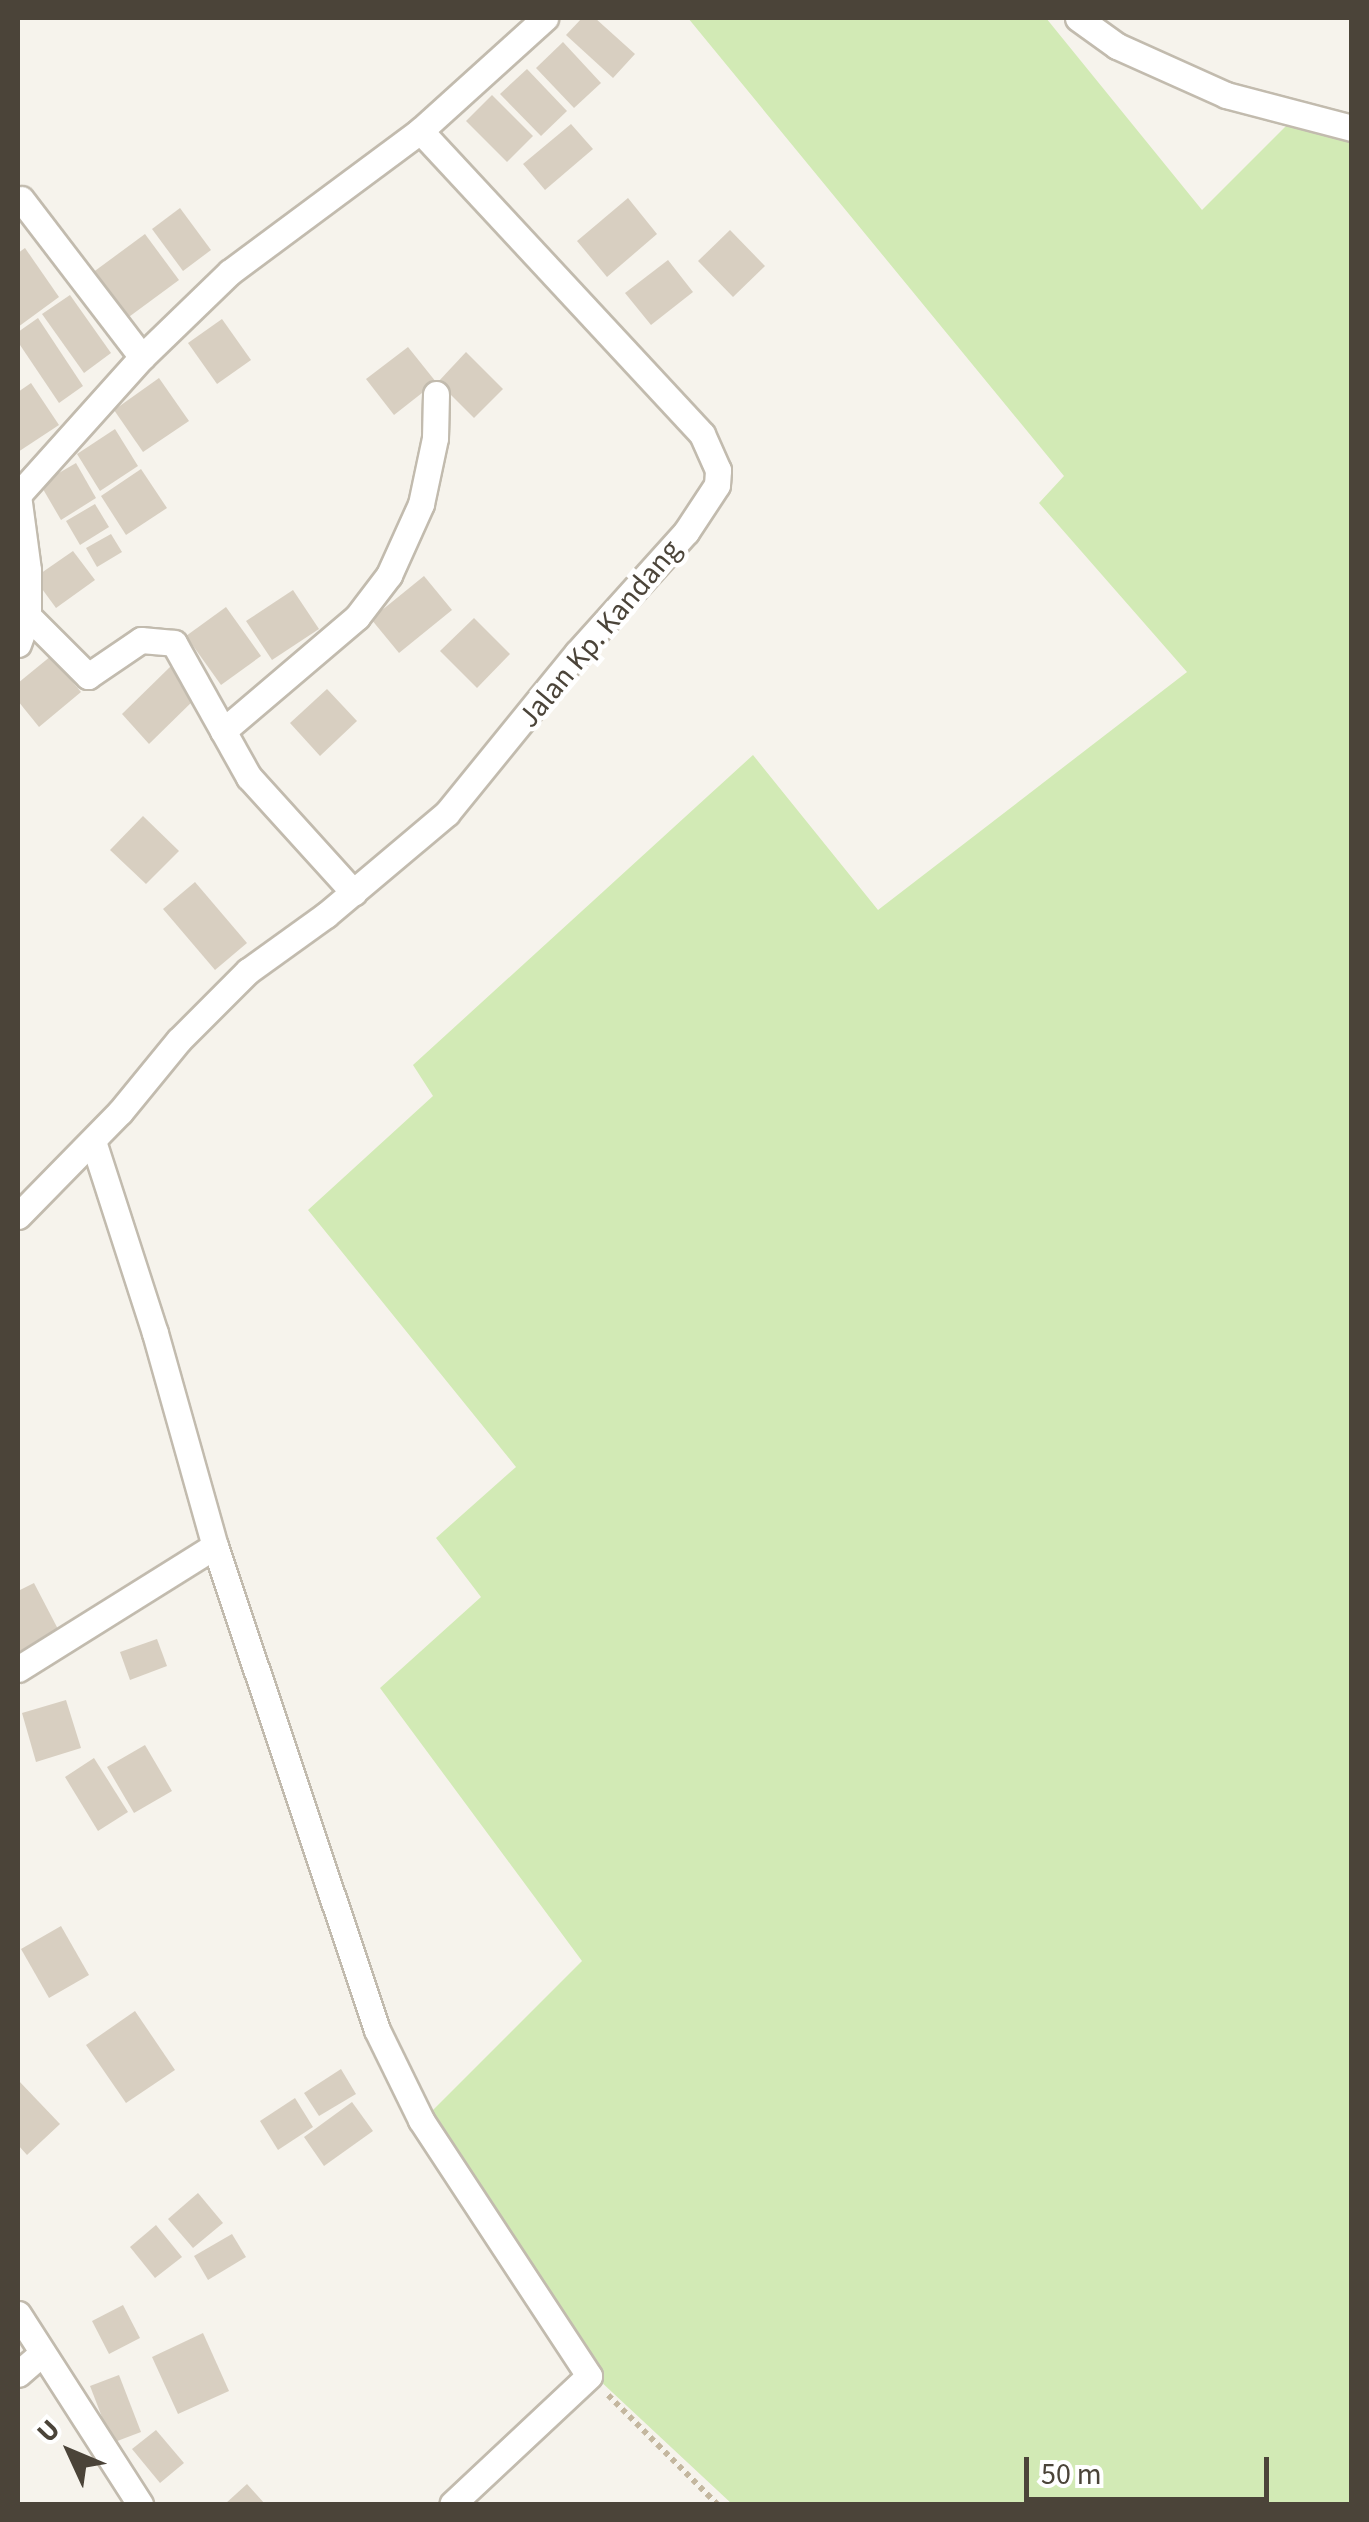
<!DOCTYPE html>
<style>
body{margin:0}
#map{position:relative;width:1369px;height:2522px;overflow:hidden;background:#f6f3ec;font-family:"Source Sans 3",sans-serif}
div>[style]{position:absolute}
.green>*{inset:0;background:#d2eab5}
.building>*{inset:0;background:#d8cfc1}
.path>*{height:6px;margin-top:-3px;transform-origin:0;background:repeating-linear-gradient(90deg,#c4b79f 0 5px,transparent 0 10px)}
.roads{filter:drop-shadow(2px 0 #c2bbae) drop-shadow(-2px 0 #c2bbae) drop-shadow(0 2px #c2bbae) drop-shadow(0 -2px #c2bbae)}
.street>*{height:25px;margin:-12.5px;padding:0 12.5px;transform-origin:12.5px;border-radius:12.5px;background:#fff}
span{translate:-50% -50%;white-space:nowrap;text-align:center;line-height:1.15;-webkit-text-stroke:9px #fff;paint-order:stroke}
.street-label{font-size:30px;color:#4b4439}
.frame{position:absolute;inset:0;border:20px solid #4b4439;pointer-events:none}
.north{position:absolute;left:20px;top:2402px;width:100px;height:100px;-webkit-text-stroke:8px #fff;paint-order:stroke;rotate:314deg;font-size:28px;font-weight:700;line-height:40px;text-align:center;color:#4b4439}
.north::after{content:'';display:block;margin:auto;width:35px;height:45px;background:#4b4439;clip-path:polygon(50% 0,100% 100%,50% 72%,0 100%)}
.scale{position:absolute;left:1024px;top:2457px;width:245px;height:45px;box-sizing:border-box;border:5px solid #4b4439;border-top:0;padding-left:12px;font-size:30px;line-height:35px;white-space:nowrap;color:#4b4439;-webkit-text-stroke:8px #fff;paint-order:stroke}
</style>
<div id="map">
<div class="green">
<div style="clip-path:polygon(688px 18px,1046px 18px,1202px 210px,1296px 116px,1351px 121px,1351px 2504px,732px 2504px,568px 2351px,429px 2114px,582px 1961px,380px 1688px,481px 1597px,436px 1538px,516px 1467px,308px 1210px,433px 1096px,413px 1065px,753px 755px,878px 910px,1187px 672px,1039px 503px,1064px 476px)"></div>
</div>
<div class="building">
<div style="clip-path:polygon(582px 18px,595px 18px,635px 54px,613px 78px,566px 35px)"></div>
<div style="clip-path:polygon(563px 42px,601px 83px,574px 108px,536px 68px)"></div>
<div style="clip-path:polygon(527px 69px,567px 111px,541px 136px,500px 94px)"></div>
<div style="clip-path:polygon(492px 95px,533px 136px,507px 162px,466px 121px)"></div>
<div style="clip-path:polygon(571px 124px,593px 149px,545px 190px,523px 164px)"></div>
<div style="clip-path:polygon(628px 198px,657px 234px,607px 277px,577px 241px)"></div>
<div style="clip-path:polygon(180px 208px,211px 250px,183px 271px,152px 229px)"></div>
<div style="clip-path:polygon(730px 230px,765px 266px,733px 297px,698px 261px)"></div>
<div style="clip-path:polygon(145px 234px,179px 280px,122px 322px,88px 276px)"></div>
<div style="clip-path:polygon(25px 248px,59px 297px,18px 327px,18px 253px)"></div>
<div style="clip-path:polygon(668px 260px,693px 292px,651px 325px,625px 293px)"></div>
<div style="clip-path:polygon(70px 295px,111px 353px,84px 373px,42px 314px)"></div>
<div style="clip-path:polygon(38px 318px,83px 386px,59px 403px,18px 342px,18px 332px)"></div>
<div style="clip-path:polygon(222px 319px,251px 360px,217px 384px,188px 343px)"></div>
<div style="clip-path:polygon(408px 347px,436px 382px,394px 415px,366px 379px)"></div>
<div style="clip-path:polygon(466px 352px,503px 389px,474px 418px,438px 382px)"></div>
<div style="clip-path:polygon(159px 378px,189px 421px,143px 452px,114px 410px)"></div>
<div style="clip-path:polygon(31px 383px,59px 425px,18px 452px,18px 392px)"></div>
<div style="clip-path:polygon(115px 429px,138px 466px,100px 491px,77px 454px)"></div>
<div style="clip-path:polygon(76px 463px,96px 498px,61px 520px,40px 484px)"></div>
<div style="clip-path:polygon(141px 469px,167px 508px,126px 535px,101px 496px)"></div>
<div style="clip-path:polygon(95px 504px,109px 527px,80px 545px,66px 521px)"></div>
<div style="clip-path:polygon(111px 534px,122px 552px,97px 567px,86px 548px)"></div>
<div style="clip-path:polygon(73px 551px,95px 580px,56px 608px,34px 578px)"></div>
<div style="clip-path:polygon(424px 576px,452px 610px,399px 653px,371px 619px)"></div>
<div style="clip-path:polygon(293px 590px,319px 629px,272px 660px,246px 621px)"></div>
<div style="clip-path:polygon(226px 607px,261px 656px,221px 685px,186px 636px)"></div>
<div style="clip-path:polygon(474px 618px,510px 654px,477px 688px,440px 651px)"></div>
<div style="clip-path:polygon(51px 656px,81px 692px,39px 727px,18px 701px,18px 683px)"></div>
<div style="clip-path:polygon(171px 666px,199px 695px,149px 744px,122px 714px)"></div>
<div style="clip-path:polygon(327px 689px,357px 721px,320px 756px,290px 723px)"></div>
<div style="clip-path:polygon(143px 816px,179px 851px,146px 884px,110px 850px)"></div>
<div style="clip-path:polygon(195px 882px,247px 943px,215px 970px,163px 909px)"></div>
<div style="clip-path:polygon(34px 1583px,59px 1631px,18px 1652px,18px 1591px)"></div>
<div style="clip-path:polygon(157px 1639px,167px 1666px,130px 1680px,120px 1652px)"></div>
<div style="clip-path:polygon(66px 1700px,81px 1748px,36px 1762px,22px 1713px)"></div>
<div style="clip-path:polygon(145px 1745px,172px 1791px,134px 1813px,107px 1767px)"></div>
<div style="clip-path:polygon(94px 1758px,128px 1812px,98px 1831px,65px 1777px)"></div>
<div style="clip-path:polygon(61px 1926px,89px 1975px,49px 1998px,21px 1949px)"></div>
<div style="clip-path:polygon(135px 2011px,175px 2070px,126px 2103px,86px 2045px)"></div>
<div style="clip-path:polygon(341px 2069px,356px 2094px,319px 2116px,304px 2093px)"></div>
<div style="clip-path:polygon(18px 2080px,60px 2124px,27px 2155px,18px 2145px)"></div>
<div style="clip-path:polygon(295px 2098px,313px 2127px,278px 2150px,260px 2121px)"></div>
<div style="clip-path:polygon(352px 2102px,373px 2131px,324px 2166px,304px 2137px)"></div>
<div style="clip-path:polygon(198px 2193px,223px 2223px,193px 2248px,168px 2219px)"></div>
<div style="clip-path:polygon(156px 2225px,182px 2257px,155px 2278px,130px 2247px)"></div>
<div style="clip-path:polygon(232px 2234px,246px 2257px,208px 2280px,194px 2256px)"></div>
<div style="clip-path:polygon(123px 2305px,140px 2338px,109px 2354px,92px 2321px)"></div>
<div style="clip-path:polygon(203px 2333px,229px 2391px,178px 2414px,152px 2357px)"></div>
<div style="clip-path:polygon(119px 2375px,141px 2432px,112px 2443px,90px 2386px)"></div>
<div style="clip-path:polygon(156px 2430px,184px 2463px,160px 2483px,132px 2449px)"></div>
<div style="clip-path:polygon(247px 2484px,265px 2504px,225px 2504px)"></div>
</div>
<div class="path">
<div style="left:608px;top:2395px;width:154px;rotate:45deg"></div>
</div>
<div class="roads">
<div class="street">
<div style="left:1078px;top:18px;width:48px;rotate:35.7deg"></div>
<div style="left:1117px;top:46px;width:120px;rotate:24.2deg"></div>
<div style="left:1226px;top:95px;width:130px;rotate:14.7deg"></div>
<div style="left:21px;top:199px;width:199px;rotate:52.6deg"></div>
<div style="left:28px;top:616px;width:85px;rotate:45deg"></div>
<div style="left:88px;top:676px;width:64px;rotate:-34.2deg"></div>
<div style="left:141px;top:640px;width:33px;rotate:5deg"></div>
<div style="left:174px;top:643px;width:154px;rotate:60.8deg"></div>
<div style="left:249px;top:777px;width:156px;rotate:47.8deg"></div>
<div style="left:18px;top:644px;width:30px;rotate:-70deg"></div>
<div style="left:28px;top:616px;width:46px;rotate:-90deg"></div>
<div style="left:28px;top:570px;width:76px;rotate:-97.6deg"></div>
<div style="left:18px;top:495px;width:186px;rotate:-48.1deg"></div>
<div style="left:142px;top:357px;width:122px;rotate:-44deg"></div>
<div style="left:230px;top:272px;width:237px;rotate:-36.6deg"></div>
<div style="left:223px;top:731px;width:176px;rotate:-40.4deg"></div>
<div style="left:357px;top:617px;width:53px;rotate:-52.7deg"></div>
<div style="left:389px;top:575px;width:78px;rotate:-65.7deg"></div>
<div style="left:421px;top:504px;width:67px;rotate:-78deg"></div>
<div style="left:435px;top:438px;width:44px;rotate:-88.7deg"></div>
<div style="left:93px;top:1141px;width:202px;rotate:72.1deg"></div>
<div style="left:155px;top:1333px;width:221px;rotate:74.3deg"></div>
<div style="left:215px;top:1546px;width:510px;rotate:71.49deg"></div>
<div style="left:377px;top:2030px;width:100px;rotate:63.9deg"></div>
<div style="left:421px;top:2120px;width:306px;rotate:56.7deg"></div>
<div style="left:589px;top:2376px;width:187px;rotate:136.9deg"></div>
<div style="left:18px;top:1216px;width:146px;rotate:-45.6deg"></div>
<div style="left:120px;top:1112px;width:93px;rotate:-50.7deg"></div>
<div style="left:179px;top:1040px;width:98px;rotate:-45deg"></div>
<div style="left:248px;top:971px;width:96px;rotate:-35.7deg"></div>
<div style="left:326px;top:915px;width:158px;rotate:-40.1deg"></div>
<div style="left:447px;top:813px;width:206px;rotate:-50.9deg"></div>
<div style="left:577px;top:653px;width:163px;rotate:-48deg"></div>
<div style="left:686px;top:532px;width:56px;rotate:-56.6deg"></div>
<div style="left:717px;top:485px;width:15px;rotate:-86deg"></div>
<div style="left:718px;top:470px;width:39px;rotate:-114deg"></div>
<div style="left:702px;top:434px;width:414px;rotate:-132.9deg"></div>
<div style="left:420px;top:131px;width:169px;rotate:-42.1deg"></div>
<div style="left:18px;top:1669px;width:232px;rotate:-32deg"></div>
<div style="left:18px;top:2314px;width:226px;rotate:57.3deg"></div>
<div style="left:18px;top:2374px;width:32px;rotate:-41deg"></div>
</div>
</div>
<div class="street-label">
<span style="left:600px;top:634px;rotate:-50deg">Jalan Kp. Kandang</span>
</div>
<div class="frame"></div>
<div class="north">U</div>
<div class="scale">50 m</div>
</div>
